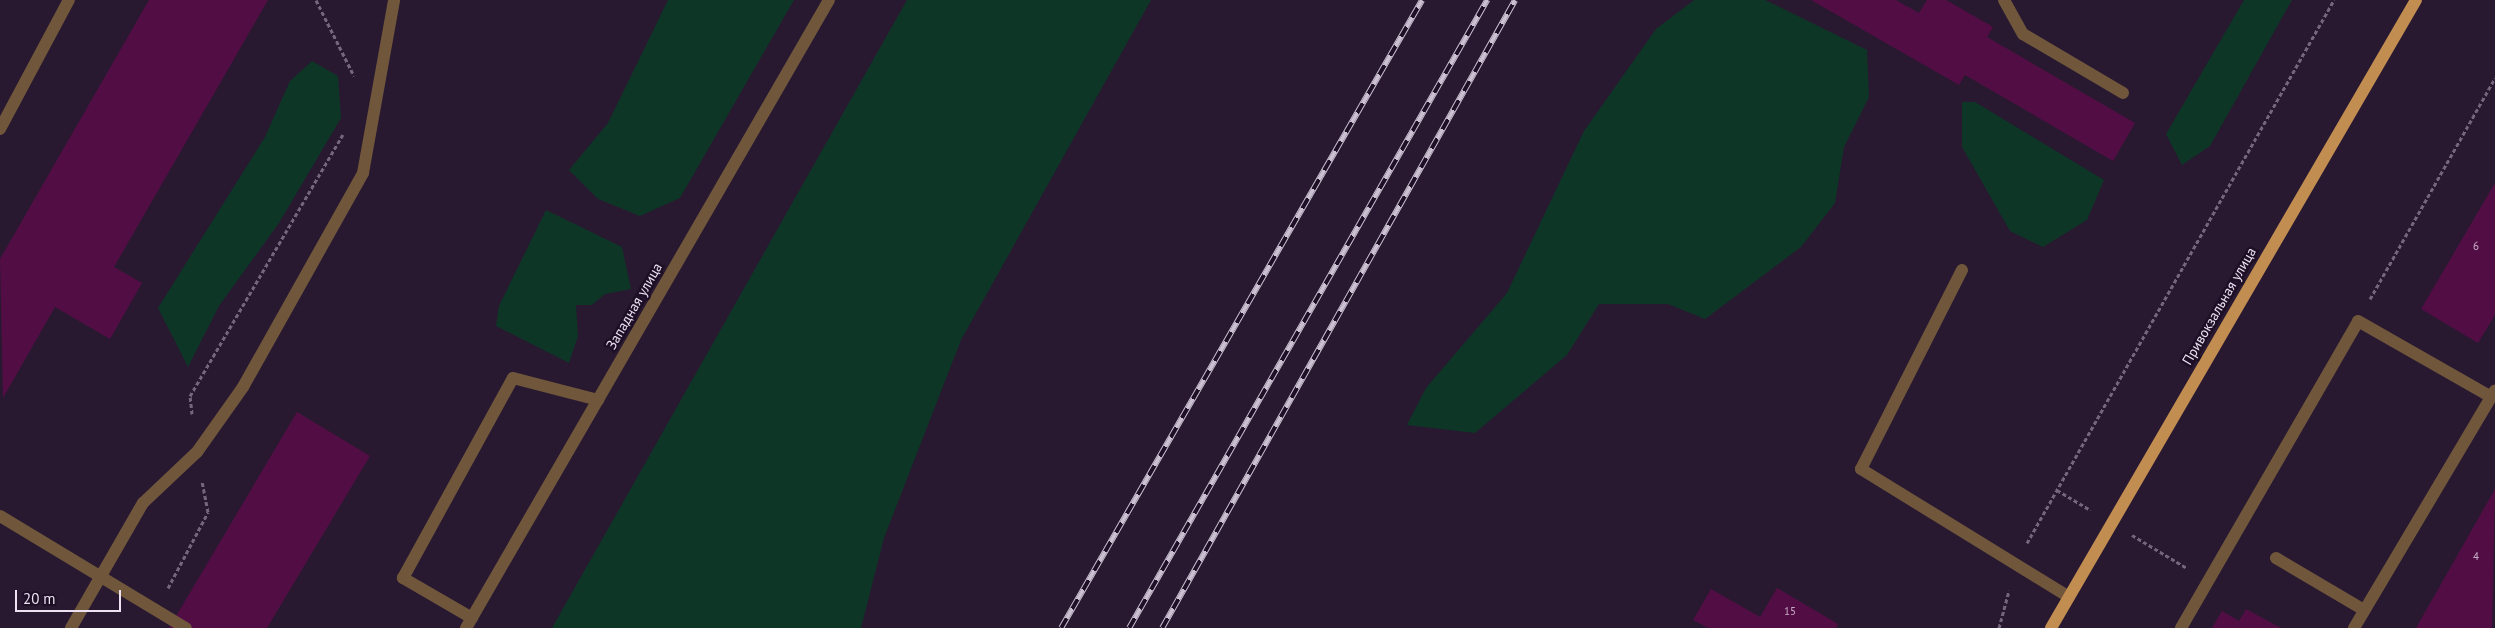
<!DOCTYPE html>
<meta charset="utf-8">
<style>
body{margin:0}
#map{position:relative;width:2495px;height:628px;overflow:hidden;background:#281931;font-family:"PT Sans",sans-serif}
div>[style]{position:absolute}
.green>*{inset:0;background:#0e3626}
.building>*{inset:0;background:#520e44}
.path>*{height:3px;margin-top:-1.5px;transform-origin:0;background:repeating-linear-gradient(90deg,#74667b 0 4px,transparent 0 6.5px)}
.minor>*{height:12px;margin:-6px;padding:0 6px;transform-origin:6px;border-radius:6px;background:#70573b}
.major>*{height:12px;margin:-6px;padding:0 6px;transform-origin:6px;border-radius:6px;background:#c18d51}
.rail>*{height:5.5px;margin-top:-2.75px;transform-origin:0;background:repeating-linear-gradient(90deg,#1e0f27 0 11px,#cbc0d2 0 22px);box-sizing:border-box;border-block:1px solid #cbc0d2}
span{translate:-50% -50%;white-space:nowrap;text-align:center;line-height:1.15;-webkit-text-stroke:5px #1e0f27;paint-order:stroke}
.number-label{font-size:11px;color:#c6adc6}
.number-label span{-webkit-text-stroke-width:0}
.street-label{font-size:14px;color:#ece2f2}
.scale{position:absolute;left:15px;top:590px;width:106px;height:22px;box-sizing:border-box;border:2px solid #ece2f2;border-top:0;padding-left:6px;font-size:15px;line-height:18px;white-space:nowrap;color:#ece2f2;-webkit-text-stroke:4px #1e0f27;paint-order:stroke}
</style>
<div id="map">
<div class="green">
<div style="clip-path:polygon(668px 0,794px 0,680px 198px,640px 216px,598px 199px,569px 170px,608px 123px)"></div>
<div style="clip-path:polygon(907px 0,1151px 0,961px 340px,884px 538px,861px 628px,552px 628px)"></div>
<div style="clip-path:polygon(1694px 0,1765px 0,1867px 50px,1869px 97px,1844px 147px,1835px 203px,1801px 247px,1705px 319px,1668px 304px,1599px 304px,1567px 355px,1475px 433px,1407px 425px,1426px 388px,1507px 293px,1584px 131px,1656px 29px)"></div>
<div style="clip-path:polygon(2244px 0,2292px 0,2210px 146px,2182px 165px,2166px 134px)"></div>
<div style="clip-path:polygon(312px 61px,338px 76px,341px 118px,279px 223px,219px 306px,188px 367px,158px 308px,265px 137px,290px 81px)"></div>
<div style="clip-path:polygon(1962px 102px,1975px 102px,2104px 180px,2087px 220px,2043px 247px,2010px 231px,1962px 147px)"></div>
<div style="clip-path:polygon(546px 210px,622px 247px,631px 289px,605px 294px,592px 305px,576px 305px,578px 336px,569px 363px,496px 326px,499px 306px)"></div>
</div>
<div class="building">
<div style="clip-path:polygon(149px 0,268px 0,114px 267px,142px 283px,110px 339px,55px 307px,3px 398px,0 259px)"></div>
<div style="clip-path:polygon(1811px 0,1896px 0,1919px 13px,1927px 0,1946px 0,1993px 27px,1987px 37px,2135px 123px,2113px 161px,1965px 75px,1959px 85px)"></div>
<div style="clip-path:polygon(2495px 183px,2495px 315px,2478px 343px,2421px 309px)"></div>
<div style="clip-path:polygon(297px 412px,370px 456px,267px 628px,169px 628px)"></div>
<div style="clip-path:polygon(2495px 489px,2492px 628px,2416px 628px)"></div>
<div style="clip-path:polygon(1777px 588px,1838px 624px,1836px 628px,1708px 628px,1693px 620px,1711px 589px,1760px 617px)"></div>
<div style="clip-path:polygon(2246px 609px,2281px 628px,2212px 628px,2222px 611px,2239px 621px)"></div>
</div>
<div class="path">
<div style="left:316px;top:0;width:85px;rotate:63.4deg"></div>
<div style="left:2370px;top:299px;width:254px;rotate:-60.5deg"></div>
<div style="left:192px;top:414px;width:18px;rotate:-96deg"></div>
<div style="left:190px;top:396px;width:303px;rotate:-59.7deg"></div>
<div style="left:2057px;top:490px;width:39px;rotate:31deg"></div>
<div style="left:2132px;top:535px;width:64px;rotate:31deg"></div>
<div style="left:2027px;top:543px;width:624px;rotate:-60.52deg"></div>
<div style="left:168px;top:588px;width:86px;rotate:-62.2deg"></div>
<div style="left:208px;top:512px;width:31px;rotate:-101deg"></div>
<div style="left:1999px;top:628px;width:39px;rotate:-75deg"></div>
</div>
<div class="minor">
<div style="left:2004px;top:0;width:39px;rotate:61deg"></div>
<div style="left:2023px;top:34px;width:116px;rotate:30.5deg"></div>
<div style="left:0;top:129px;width:146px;rotate:-61.9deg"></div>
<div style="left:1962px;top:270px;width:223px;rotate:116.9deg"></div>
<div style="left:1861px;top:469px;width:244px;rotate:31.6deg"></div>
<div style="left:0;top:516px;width:217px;rotate:31.1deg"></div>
<div style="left:2276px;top:558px;width:102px;rotate:30.6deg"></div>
<div style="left:472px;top:618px;width:80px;rotate:-149.9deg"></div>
<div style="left:403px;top:578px;width:228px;rotate:-61.2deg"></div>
<div style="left:513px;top:378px;width:88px;rotate:14.5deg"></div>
<div style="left:71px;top:628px;width:144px;rotate:-60.1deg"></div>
<div style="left:143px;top:503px;width:74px;rotate:-43.4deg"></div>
<div style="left:197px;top:452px;width:80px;rotate:-54.7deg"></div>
<div style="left:243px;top:387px;width:245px;rotate:-60.7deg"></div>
<div style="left:363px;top:173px;width:176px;rotate:-79.8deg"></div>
<div style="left:466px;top:628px;width:725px;rotate:-59.97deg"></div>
<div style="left:2181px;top:628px;width:354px;rotate:-60deg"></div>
<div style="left:2358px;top:321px;width:153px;rotate:29.7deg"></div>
<div style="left:2354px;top:628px;width:276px;rotate:-59.3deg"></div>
</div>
<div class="major">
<div style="left:2051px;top:628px;width:726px;rotate:-59.83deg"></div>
</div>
<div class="rail">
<div style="left:1061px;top:628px;width:724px;rotate:-60.11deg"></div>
<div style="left:1129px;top:628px;width:723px;rotate:-60.31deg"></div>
<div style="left:1162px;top:628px;width:720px;rotate:-60.66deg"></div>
</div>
<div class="number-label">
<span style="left:2476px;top:246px">6</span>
<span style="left:2476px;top:556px">4</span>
<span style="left:1790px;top:611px">15</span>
</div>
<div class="street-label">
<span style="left:634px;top:306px;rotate:-60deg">Западная улица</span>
<span style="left:2219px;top:306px;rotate:-60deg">Привокзальная улица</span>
</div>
<div class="scale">20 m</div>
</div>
